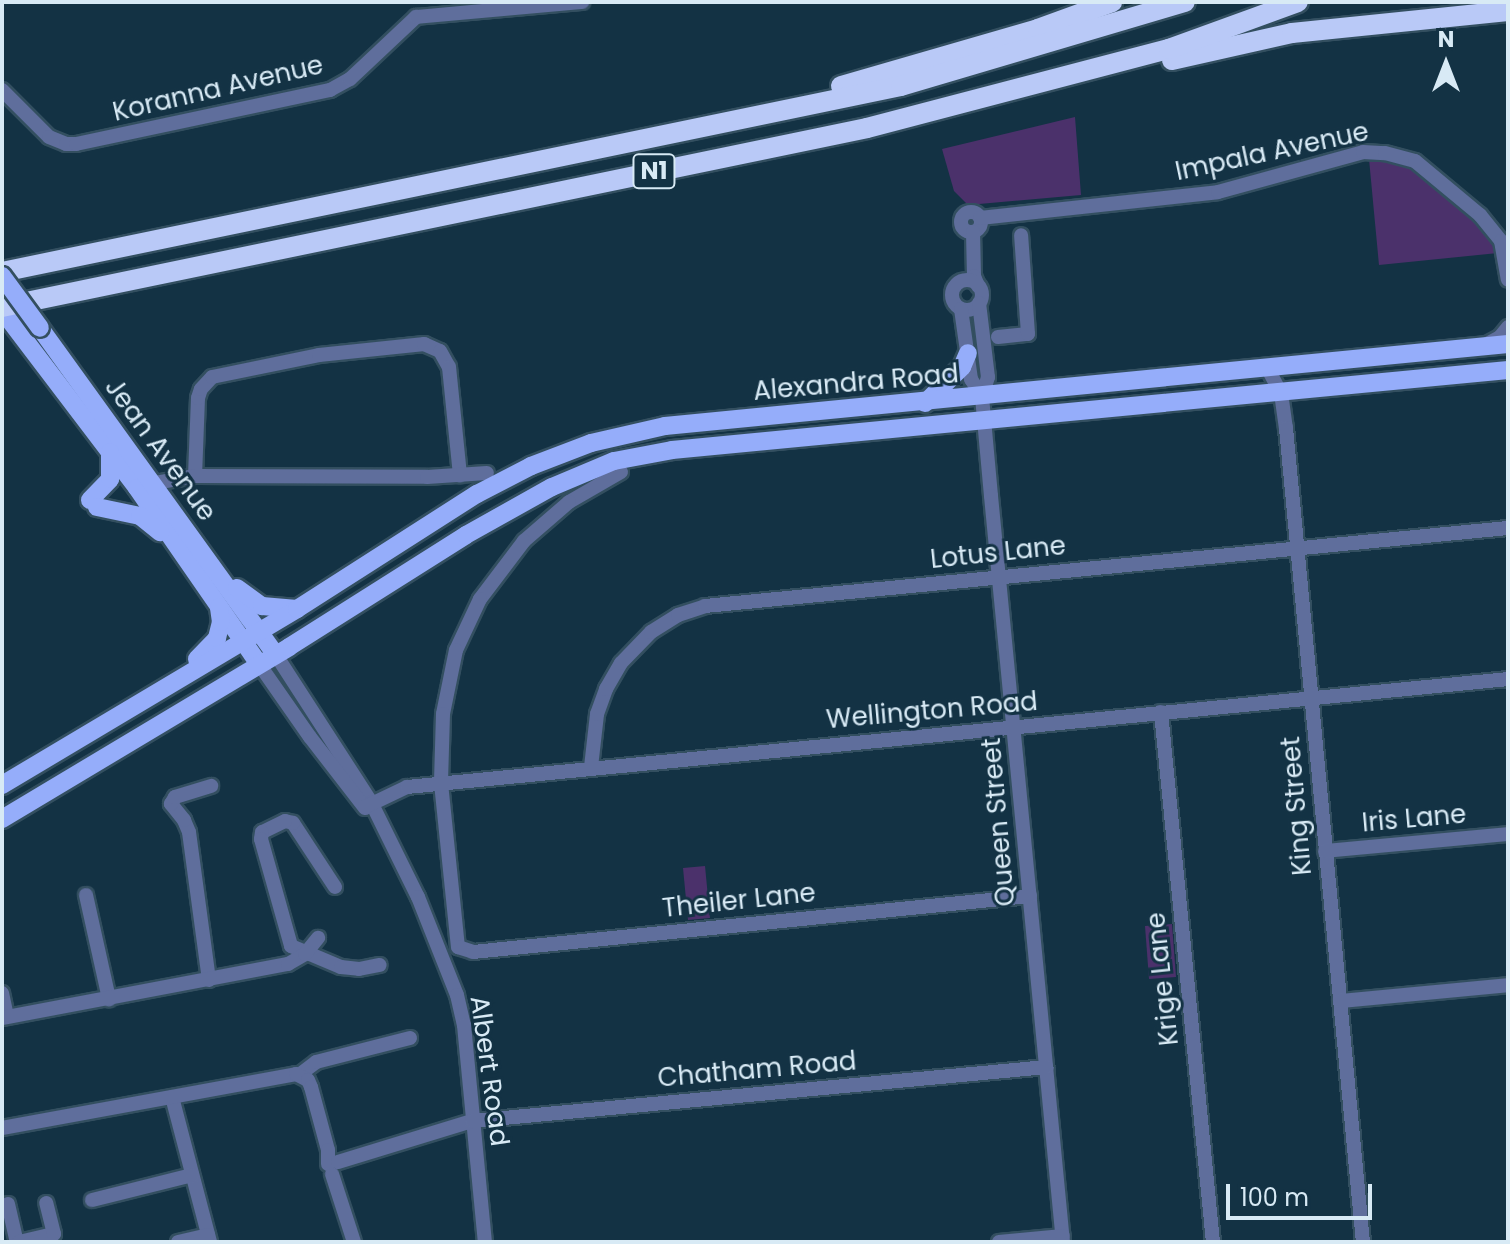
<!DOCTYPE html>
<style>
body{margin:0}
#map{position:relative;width:1510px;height:1244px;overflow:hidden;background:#133244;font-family:Poppins,sans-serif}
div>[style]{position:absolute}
.green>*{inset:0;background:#4b316b}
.roads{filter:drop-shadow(2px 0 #334f60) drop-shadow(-2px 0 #334f60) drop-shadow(0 2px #334f60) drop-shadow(0 -2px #334f60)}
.minor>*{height:14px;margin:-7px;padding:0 7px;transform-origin:7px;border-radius:7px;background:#5f6e9c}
.minor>.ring{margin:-7px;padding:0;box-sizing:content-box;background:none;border:14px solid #5f6e9c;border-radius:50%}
.major>*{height:18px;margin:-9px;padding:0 9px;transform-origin:9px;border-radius:9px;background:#95adfa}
.highway>*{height:20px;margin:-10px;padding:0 10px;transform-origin:10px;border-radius:10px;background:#b9c9f7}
.bridges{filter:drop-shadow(2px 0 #334f60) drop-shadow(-2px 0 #334f60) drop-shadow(0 2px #334f60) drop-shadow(0 -2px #334f60)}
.major-bridge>*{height:18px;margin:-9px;padding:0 9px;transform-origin:9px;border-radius:9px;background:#95adfa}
span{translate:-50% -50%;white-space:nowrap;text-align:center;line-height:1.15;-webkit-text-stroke:6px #133244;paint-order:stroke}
.shield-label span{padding:2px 6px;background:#133244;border:2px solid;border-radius:6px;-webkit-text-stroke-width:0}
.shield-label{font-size:24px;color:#d8eaf5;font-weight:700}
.street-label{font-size:26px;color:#d8eaf5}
.frame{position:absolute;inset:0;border:4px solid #d8eaf5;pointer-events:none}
.north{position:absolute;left:1406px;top:24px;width:80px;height:80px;-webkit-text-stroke:6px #133244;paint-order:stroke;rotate:0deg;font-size:22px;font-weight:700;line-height:32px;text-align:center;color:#d8eaf5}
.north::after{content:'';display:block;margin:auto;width:28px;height:36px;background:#d8eaf5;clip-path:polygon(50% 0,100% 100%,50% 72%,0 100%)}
.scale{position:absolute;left:1226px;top:1184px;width:146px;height:36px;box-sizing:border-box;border:4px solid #d8eaf5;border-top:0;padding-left:10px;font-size:24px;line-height:28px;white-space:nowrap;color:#d8eaf5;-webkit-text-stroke:6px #133244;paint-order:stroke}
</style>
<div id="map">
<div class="green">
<div style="clip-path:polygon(1075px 117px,1081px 195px,968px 205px,954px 191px,942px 149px)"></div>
<div style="clip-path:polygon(1369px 159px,1385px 159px,1419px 169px,1492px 239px,1498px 253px,1379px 265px)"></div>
<div style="clip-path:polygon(705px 866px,710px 918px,688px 920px,683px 868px)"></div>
<div style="clip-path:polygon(1172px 924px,1176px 977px,1149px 979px,1145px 926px)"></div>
</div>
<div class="roads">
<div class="minor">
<div style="left:2px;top:90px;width:66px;rotate:45deg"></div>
<div style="left:49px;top:137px;width:18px;rotate:22deg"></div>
<div style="left:66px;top:144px;width:10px"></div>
<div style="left:76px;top:144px;width:260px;rotate:-12deg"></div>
<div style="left:330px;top:90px;width:23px;rotate:-29deg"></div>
<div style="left:350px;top:79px;width:91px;rotate:-43.2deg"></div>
<div style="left:416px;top:17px;width:167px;rotate:-5.2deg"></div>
<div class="ring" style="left:961px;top:212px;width:6px;height:6px"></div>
<div style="left:980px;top:218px;width:239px;rotate:-6.2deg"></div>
<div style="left:1218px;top:192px;width:150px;rotate:-15.4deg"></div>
<div style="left:1363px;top:152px;width:22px;rotate:3deg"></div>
<div style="left:1385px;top:153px;width:31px;rotate:15deg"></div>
<div style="left:1415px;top:161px;width:85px;rotate:39.7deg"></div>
<div style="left:1480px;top:215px;width:33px;rotate:51deg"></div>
<div style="left:1501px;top:241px;width:39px;rotate:80deg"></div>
<div style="left:973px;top:232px;width:44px;rotate:88.7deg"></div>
<div style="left:974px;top:276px;width:11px;rotate:68deg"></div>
<div class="ring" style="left:952px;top:280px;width:16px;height:16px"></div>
<div style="left:979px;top:303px;width:75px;rotate:83.1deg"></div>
<div style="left:988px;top:377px;width:21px;rotate:107deg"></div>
<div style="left:982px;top:397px;width:99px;rotate:84.8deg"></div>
<div style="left:991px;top:496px;width:749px;rotate:84.49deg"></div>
<div style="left:961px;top:309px;width:71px;rotate:81.9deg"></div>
<div style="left:971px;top:379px;width:21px;rotate:59deg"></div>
<div style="left:998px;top:337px;width:30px;rotate:-6deg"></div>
<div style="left:1028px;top:334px;width:99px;rotate:-94deg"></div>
<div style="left:1487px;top:344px;width:15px;rotate:-28deg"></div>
<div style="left:1500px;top:337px;width:13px;rotate:-51deg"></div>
<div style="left:1268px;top:369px;width:27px;rotate:62deg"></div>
<div style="left:1281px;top:393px;width:35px;rotate:82deg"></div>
<div style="left:1286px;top:428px;width:818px;rotate:84.6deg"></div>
<div style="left:621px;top:472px;width:60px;rotate:150deg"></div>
<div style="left:569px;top:502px;width:60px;rotate:139.1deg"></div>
<div style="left:524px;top:541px;width:73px;rotate:127.2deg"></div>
<div style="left:480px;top:599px;width:56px;rotate:115.2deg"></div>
<div style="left:456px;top:650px;width:65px;rotate:101.5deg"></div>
<div style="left:443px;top:714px;width:69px;rotate:91.7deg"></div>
<div style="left:441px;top:783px;width:165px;rotate:84.1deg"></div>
<div style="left:458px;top:947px;width:16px;rotate:18deg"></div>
<div style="left:473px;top:952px;width:560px;rotate:-5.74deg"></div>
<div style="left:195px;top:476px;width:78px;rotate:-87.8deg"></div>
<div style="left:198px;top:398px;width:9px;rotate:-72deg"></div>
<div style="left:201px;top:389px;width:16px;rotate:-47deg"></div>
<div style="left:212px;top:377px;width:109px;rotate:-11.6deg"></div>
<div style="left:319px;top:355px;width:106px;rotate:-6deg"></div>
<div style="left:424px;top:344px;width:17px;rotate:24deg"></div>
<div style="left:440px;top:351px;width:18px;rotate:61deg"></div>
<div style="left:449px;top:367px;width:109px;rotate:84.2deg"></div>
<div style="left:144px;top:485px;width:52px;rotate:-10deg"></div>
<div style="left:195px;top:476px;width:232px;rotate:0.2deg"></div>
<div style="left:427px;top:477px;width:60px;rotate:-3.8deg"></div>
<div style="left:276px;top:655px;width:175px;rotate:57.1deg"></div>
<div style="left:371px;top:802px;width:106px;rotate:63.7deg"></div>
<div style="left:418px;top:897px;width:105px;rotate:68.3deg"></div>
<div style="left:457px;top:995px;width:31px;rotate:77deg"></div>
<div style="left:464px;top:1025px;width:218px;rotate:84.5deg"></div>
<div style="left:259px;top:664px;width:89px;rotate:55.1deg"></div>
<div style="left:310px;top:737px;width:90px;rotate:52.2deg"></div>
<div style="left:1161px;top:712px;width:533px;rotate:84.4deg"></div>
<div style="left:591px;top:767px;width:53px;rotate:-83.5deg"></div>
<div style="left:597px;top:714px;width:27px;rotate:-70deg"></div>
<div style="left:606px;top:689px;width:30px;rotate:-60deg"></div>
<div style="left:621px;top:663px;width:43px;rotate:-45.9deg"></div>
<div style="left:651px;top:632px;width:32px;rotate:-32deg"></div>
<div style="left:678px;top:615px;width:28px;rotate:-18deg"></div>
<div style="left:705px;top:606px;width:807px;rotate:-5.55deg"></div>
<div style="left:365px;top:807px;width:47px;rotate:-25.5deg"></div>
<div style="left:407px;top:787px;width:1106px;rotate:-5.6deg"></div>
<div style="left:1325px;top:851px;width:184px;rotate:-5.3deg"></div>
<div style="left:335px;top:887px;width:77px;rotate:-123.3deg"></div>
<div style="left:293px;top:823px;width:8px;rotate:-166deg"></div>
<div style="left:285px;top:821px;width:25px;rotate:154deg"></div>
<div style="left:262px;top:832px;width:7px;rotate:98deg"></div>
<div style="left:261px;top:839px;width:111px;rotate:74.3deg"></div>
<div style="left:291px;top:946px;width:54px;rotate:22.8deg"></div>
<div style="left:341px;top:967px;width:18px;rotate:6deg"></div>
<div style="left:359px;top:969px;width:21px;rotate:-11deg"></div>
<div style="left:86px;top:895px;width:107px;rotate:77.5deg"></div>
<div style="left:209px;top:980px;width:149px;rotate:-97.7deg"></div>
<div style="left:189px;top:832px;width:13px;rotate:-113deg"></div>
<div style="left:184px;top:820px;width:21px;rotate:-129deg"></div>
<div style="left:171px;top:804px;width:8px;rotate:-60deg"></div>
<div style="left:175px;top:797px;width:38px;rotate:-17deg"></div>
<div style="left:2px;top:993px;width:24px;rotate:78deg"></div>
<div style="left:1340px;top:1001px;width:169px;rotate:-5.4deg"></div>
<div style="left:2px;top:1018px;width:291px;rotate:-10.7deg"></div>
<div style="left:288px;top:964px;width:20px;rotate:-30deg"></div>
<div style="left:305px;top:954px;width:21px;rotate:-51deg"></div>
<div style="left:299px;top:1075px;width:21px;rotate:-37deg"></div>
<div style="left:316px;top:1062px;width:97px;rotate:-14.3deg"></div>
<div style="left:172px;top:1097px;width:150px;rotate:75.3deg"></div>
<div style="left:2px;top:1128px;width:299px;rotate:-10.4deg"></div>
<div style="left:296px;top:1074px;width:13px;rotate:27deg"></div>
<div style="left:308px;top:1080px;width:8px;rotate:67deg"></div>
<div style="left:311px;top:1087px;width:65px;rotate:74.9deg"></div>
<div style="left:328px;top:1150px;width:14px;rotate:90deg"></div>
<div style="left:338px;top:1162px;width:140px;rotate:-17deg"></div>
<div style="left:472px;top:1121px;width:577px;rotate:-5.37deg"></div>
<div style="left:332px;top:1174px;width:71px;rotate:72.1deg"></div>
<div style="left:92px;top:1200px;width:103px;rotate:-14deg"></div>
<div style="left:8px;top:1204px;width:39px;rotate:77deg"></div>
<div style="left:19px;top:1242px;width:36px;rotate:-13deg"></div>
<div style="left:54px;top:1234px;width:32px;rotate:-104deg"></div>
<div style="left:178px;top:1242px;width:31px;rotate:-13deg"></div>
<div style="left:999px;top:1242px;width:64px;rotate:-5.4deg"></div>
</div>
<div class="major">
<div style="left:2px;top:310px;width:223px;rotate:52.8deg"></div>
<div style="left:137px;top:488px;width:214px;rotate:55.3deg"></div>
<div style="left:40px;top:328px;width:403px;rotate:54.2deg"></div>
<div style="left:925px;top:403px;width:52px;rotate:-44.2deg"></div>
<div style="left:962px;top:367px;width:15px;rotate:-67deg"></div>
<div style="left:90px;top:500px;width:29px;rotate:-46deg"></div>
<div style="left:110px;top:479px;width:27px;rotate:-90deg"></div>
<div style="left:97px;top:507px;width:44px;rotate:11.8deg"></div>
<div style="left:140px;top:516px;width:26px;rotate:39deg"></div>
<div style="left:237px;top:588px;width:31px;rotate:36deg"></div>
<div style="left:262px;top:606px;width:35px;rotate:5deg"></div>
<div style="left:197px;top:659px;width:29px;rotate:-46deg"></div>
<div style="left:217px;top:638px;width:16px;rotate:-76deg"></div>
<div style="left:221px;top:622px;width:15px;rotate:-98deg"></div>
<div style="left:2px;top:785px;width:344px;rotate:-30.8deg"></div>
<div style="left:297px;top:609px;width:214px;rotate:-32.6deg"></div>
<div style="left:477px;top:494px;width:61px;rotate:-27.4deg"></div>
<div style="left:531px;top:466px;width:64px;rotate:-21deg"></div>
<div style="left:591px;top:443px;width:76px;rotate:-12.9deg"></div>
<div style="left:665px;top:426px;width:847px;rotate:-5.56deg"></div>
<div style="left:2px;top:819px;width:335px;rotate:-30.9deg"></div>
<div style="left:289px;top:647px;width:209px;rotate:-32.3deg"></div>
<div style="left:466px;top:535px;width:98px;rotate:-29.2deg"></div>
<div style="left:552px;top:487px;width:67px;rotate:-22.8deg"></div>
<div style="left:614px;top:461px;width:59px;rotate:-10.7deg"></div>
<div style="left:672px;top:450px;width:840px;rotate:-5.47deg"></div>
</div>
<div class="highway">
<div style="left:1172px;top:60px;width:123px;rotate:-12.7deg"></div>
<div style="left:1292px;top:33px;width:217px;rotate:-5.8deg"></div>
<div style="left:841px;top:86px;width:205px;rotate:-16.1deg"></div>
<div style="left:1038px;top:29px;width:79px;rotate:-20deg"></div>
<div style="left:2px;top:272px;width:918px;rotate:-11.69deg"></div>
<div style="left:901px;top:86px;width:296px;rotate:-16.5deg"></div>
<div style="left:2px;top:307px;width:883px;rotate:-11.69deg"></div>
<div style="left:867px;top:128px;width:312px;rotate:-14.7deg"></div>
<div style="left:1169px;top:49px;width:137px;rotate:-20deg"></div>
</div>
</div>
<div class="bridges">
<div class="major-bridge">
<div style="left:2px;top:276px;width:64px;rotate:53.8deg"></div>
</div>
</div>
<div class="shield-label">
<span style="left:654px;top:171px">N1</span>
</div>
<div class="street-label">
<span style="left:218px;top:89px;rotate:-13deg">Koranna Avenue</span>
<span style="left:1272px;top:152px;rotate:-12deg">Impala Avenue</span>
<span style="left:856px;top:383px;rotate:-5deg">Alexandra Road</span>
<span style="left:160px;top:450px;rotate:54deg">Jean Avenue</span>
<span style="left:998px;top:553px;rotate:-6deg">Lotus Lane</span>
<span style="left:932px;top:711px;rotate:-5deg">Wellington Road</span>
<span style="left:1297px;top:806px;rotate:-95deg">King Street</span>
<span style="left:1414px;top:819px;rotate:-5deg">Iris Lane</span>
<span style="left:999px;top:822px;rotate:-95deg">Queen Street</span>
<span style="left:739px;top:901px;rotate:-6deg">Theiler Lane</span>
<span style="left:1163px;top:979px;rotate:-96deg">Krige Lane</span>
<span style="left:757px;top:1070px;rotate:-5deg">Chatham Road</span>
<span style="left:489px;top:1071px;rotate:82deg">Albert Road</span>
</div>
<div class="frame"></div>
<div class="north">N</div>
<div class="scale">100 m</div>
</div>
